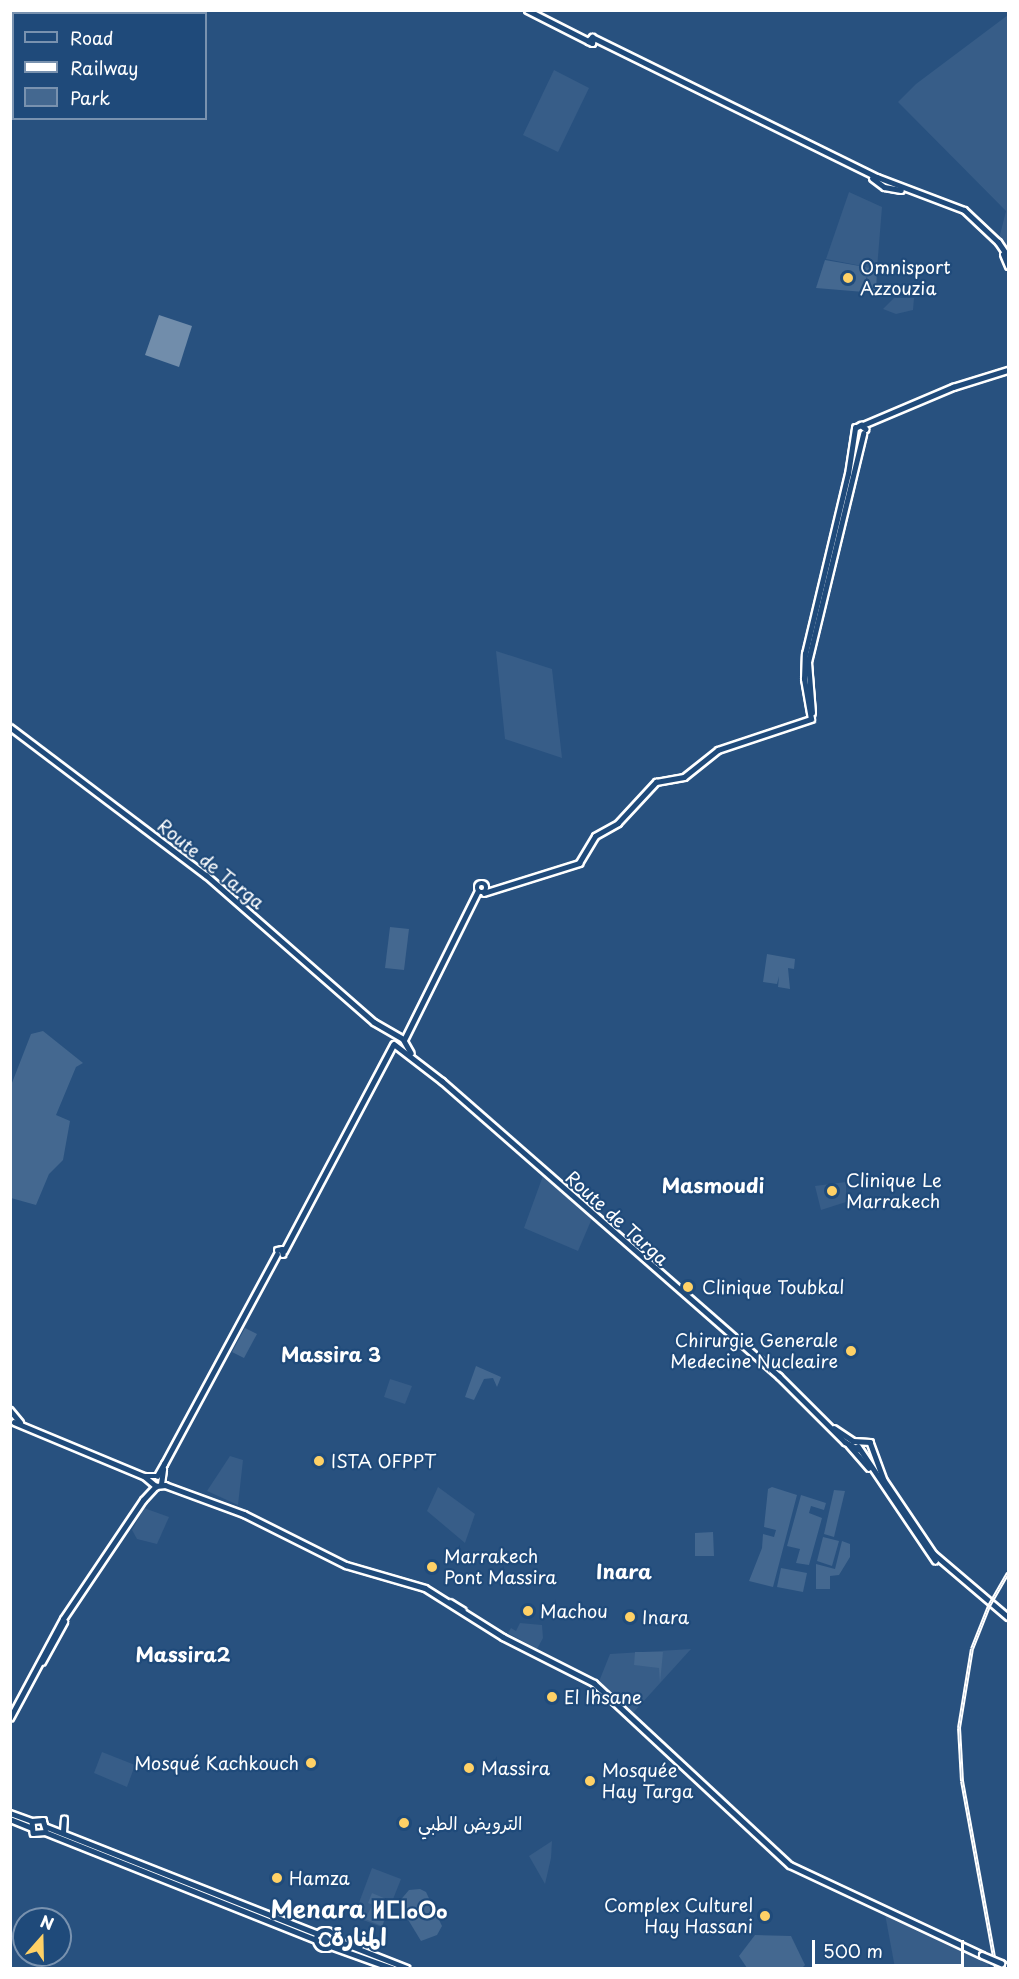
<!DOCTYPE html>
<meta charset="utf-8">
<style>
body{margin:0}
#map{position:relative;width:1019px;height:1979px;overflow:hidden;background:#28517f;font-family:"Playpen Sans","Playpen Sans Arabic","Noto Sans Tifinagh",sans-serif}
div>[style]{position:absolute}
.built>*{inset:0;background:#375d88}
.green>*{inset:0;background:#446890}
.water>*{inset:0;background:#718dab}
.roads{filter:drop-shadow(2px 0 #fff) drop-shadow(-2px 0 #fff) drop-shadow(0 2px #fff) drop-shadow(0 -2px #fff)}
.major>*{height:4.5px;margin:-2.25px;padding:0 2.25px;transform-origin:2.25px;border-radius:2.25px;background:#1f4a7a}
.major>.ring{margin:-2.25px;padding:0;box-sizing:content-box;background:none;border:4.5px solid #1f4a7a;border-radius:50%}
.highway>*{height:5px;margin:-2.5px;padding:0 2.5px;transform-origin:2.5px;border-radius:2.5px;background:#1f4a7a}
.rail>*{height:4px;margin-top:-2px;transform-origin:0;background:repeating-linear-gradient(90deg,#1f4a7a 0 4.5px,#fff 0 9px);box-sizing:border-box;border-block:2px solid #fff}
.bridges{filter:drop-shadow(2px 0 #fff) drop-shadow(-2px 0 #fff) drop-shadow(0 2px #fff) drop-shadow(0 -2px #fff)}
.major-bridge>*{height:4.5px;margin:-2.25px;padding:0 2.25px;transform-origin:2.25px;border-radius:2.25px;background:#1f4a7a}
.dots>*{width:16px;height:16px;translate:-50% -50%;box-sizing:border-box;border:3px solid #1f4a7a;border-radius:50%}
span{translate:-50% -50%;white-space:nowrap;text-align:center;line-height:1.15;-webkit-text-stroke:4.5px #1f4a7a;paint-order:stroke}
.poi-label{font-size:18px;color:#fff}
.left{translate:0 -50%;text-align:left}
.right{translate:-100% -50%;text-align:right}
.street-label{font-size:18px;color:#fff}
.neighbourhood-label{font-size:20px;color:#fff;font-weight:700}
.district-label{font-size:24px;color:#fff;font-weight:700}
.frame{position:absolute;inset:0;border:12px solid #fff;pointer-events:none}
.legend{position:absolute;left:12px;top:12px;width:195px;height:108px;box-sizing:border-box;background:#1f4a7a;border:2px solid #7992af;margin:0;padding:8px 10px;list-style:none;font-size:18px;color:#fff}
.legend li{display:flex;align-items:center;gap:12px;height:30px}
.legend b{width:30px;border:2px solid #7992af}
.north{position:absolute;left:12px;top:1907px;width:60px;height:60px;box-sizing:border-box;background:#1f4a7a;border:2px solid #7992af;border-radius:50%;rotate:20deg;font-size:16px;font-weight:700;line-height:24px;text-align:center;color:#fff}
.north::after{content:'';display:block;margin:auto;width:21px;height:27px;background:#ffd166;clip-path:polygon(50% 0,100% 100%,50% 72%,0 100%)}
.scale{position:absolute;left:812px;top:1940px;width:152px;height:27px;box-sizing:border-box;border:3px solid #fff;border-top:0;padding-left:8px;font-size:18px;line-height:21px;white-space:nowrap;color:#fff;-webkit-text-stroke:4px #1f4a7a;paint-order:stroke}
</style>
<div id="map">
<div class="built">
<div style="clip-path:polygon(1008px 15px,1008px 247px,1007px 248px,999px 239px,1006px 211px,898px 102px,916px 84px)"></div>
<div style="clip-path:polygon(554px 70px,589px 88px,558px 152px,523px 135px)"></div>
<div style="clip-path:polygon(849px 192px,882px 207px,877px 269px,826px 259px)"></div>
<div style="clip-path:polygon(894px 298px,914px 298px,913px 310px,896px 314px,883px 309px)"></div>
<div style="clip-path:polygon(496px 651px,552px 669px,562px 758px,505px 739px)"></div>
<div style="clip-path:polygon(544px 1173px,593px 1216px,578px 1251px,524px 1228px)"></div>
<div style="clip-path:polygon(846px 1182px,846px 1202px,821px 1210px,815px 1186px)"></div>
<div style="clip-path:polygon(390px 1379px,412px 1386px,405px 1404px,384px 1397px)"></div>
<div style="clip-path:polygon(230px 1456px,243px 1460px,238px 1505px,207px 1491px)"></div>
<div style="clip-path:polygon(438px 1487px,475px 1514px,465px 1543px,427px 1511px)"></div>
<div style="clip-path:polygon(144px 1508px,169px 1517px,157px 1544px,137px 1539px,132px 1530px)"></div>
<div style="clip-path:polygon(520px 1623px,542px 1625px,543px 1638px,537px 1649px,508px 1633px,511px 1628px,516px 1631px)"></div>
<div style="clip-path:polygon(691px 1649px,632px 1714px,598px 1684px,610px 1654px)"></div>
<div style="clip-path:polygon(102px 1752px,135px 1765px,127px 1787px,94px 1773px)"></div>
<div style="clip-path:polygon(552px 1841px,551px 1858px,545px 1884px,529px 1856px)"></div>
<div style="clip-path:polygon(372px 1868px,401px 1879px,382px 1927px,363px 1920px,357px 1908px)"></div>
<div style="clip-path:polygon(885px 1914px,987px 1959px,989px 1968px,895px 1968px)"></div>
</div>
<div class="green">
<div style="clip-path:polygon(825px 260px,877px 269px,876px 293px,816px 288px)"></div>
<div style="clip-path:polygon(390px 927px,409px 929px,404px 970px,385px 968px)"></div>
<div style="clip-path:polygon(767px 954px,795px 959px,794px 969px,788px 968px,790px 989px,778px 987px,779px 976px,777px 984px,763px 982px)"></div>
<div style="clip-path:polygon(43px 1031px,83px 1063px,76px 1067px,56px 1115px,70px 1121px,63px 1160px,49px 1174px,36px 1205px,11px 1198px,10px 1088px,31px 1034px)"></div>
<div style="clip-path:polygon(245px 1328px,257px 1334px,244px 1358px,232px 1352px)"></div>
<div style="clip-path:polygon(476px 1366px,501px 1377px,497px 1387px,493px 1378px,484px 1379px,474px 1400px,465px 1397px)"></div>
<div style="clip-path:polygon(772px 1487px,797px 1495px,773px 1587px,749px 1581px,762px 1548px,763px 1534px,774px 1537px,776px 1530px,764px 1527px,768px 1489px)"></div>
<div style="clip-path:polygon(834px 1490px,845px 1491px,834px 1537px,824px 1534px)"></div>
<div style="clip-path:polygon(801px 1495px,826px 1503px,824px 1510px,811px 1506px,809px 1513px,822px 1518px,809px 1565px,796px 1563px,800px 1549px,787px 1546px)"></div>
<div style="clip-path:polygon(713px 1532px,714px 1556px,695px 1556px,695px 1533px)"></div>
<div style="clip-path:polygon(823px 1537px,839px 1541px,832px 1566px,817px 1561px)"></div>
<div style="clip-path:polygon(842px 1541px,850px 1544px,850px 1557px,839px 1575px,830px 1576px,830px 1589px,816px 1589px,816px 1564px,835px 1569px)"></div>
<div style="clip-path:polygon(781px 1568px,807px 1573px,803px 1592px,777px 1587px)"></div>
<div style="clip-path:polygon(635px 1652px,663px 1652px,660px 1683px,659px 1668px,634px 1665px)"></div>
<div style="clip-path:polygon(420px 1889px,426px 1892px,442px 1926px,437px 1935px,421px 1941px,398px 1903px,409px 1890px)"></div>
<div style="clip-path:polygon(372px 1893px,391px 1901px,382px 1926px,365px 1919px,372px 1906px,384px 1913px,385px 1910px,368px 1903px)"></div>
<div style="clip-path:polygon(755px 1935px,791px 1936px,805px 1965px,802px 1968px,747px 1968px,739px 1956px)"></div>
</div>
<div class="water">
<div style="clip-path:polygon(159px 315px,192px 326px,179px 367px,145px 355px)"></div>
</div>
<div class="roads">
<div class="major">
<div style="left:863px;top:425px;width:98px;rotate:-22.9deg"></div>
<div style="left:953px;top:387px;width:58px;rotate:-17.2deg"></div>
<div style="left:812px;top:713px;width:51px;rotate:-94.5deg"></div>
<div style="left:808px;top:662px;width:235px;rotate:-76.4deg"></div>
<div style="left:811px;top:719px;width:41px;rotate:-99.9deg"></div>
<div style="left:804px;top:679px;width:25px;rotate:-88deg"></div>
<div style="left:805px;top:654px;width:185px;rotate:-76.6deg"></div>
<div style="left:848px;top:474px;width:47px;rotate:-81.3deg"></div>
<div style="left:855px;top:428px;width:7px;rotate:-27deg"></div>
<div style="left:861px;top:425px;width:6px;rotate:39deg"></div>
<div style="left:10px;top:727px;width:246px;rotate:37.1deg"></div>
<div style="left:206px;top:875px;width:223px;rotate:41.2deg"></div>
<div style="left:374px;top:1022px;width:34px;rotate:30deg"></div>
<div style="left:403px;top:1039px;width:16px;rotate:60deg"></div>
<div class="ring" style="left:477.5px;top:883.5px;width:4.5px;height:4.5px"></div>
<div style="left:484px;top:893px;width:100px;rotate:-17.5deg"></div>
<div style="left:579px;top:863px;width:31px;rotate:-59deg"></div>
<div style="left:595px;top:836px;width:26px;rotate:-29deg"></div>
<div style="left:618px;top:823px;width:56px;rotate:-47.2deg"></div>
<div style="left:656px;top:782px;width:28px;rotate:-10deg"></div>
<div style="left:684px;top:777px;width:43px;rotate:-38.5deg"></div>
<div style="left:718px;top:750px;width:98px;rotate:-18.4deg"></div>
<div style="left:404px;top:1040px;width:166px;rotate:-63.6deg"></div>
<div style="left:394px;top:1044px;width:61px;rotate:37.6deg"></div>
<div style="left:442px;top:1081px;width:448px;rotate:41.2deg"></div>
<div style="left:779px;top:1376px;width:93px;rotate:45deg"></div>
<div style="left:845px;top:1442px;width:15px;rotate:28deg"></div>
<div style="left:277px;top:1250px;width:5px;rotate:-11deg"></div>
<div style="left:282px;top:1249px;width:5px;rotate:79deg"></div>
<div style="left:284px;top:1251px;width:233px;rotate:-62.1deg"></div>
<div style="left:10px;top:1410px;width:16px;rotate:50deg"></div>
<div style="left:14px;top:1422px;width:141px;rotate:22.6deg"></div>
<div style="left:144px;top:1476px;width:16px;rotate:40deg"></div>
<div style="left:834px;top:1428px;width:23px;rotate:34deg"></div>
<div style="left:853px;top:1441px;width:17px;rotate:3deg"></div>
<div style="left:870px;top:1442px;width:40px;rotate:69.8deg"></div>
<div style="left:884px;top:1480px;width:89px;rotate:56deg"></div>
<div style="left:934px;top:1554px;width:97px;rotate:40.4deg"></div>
<div style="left:849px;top:1445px;width:30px;rotate:49deg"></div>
<div style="left:858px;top:1446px;width:138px;rotate:56deg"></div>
<div style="left:144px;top:1476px;width:13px"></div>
<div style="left:157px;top:1476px;width:14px;rotate:-60deg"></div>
<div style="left:164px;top:1464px;width:238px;rotate:-61.7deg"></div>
<div style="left:161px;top:1484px;width:15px;rotate:-82deg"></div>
<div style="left:450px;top:1602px;width:15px;rotate:32deg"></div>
<div style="left:42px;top:1662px;width:46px;rotate:-61.2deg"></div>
<div style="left:10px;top:1718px;width:112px;rotate:-61.8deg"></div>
<div style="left:63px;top:1619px;width:143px;rotate:-56.1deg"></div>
<div style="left:143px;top:1500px;width:19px;rotate:-47deg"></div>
<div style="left:156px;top:1486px;width:9px;rotate:-6deg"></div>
<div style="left:165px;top:1485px;width:84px;rotate:20.2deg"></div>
<div style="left:244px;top:1514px;width:114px;rotate:26.6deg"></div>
<div style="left:346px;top:1565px;width:82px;rotate:16.2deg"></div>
<div style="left:425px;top:1588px;width:92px;rotate:32.1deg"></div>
<div style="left:503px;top:1637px;width:102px;rotate:26.8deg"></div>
<div style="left:594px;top:1683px;width:267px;rotate:42.9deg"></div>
<div style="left:790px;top:1865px;width:212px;rotate:25.1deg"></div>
<div style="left:10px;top:1813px;width:23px;rotate:20deg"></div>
<div style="left:10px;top:1819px;width:22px;rotate:22deg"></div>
<div style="left:32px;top:1821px;width:12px;rotate:85deg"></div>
<div style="left:33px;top:1833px;width:12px;rotate:-5deg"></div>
<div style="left:32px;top:1821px;width:11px;rotate:-5deg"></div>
<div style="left:43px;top:1820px;width:9px;rotate:72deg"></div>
<div style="left:47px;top:1827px;width:291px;rotate:21.5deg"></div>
<div style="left:45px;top:1832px;width:292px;rotate:21.7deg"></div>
<div style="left:63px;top:1832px;width:13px;rotate:-86deg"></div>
<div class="ring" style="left:316px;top:1930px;width:15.5px;height:15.5px"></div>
<div style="left:336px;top:1940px;width:76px;rotate:21.5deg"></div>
<div style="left:333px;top:1947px;width:63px;rotate:19.6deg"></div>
<div style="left:1001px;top:1963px;width:9px;rotate:36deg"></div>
</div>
<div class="highway">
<div style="left:527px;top:10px;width:68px;rotate:26.9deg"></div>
<div style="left:593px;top:39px;width:4px;rotate:104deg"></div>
<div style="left:592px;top:43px;width:4px;rotate:-153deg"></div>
<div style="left:588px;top:41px;width:6px;rotate:-45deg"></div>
<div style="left:592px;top:37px;width:318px;rotate:26.2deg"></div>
<div style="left:877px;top:177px;width:93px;rotate:20.8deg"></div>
<div style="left:964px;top:210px;width:47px;rotate:43.3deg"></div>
<div style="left:998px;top:242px;width:18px;rotate:56deg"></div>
<div style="left:872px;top:178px;width:15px;rotate:37deg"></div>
<div style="left:884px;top:187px;width:17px;rotate:10deg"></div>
<div style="left:1003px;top:254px;width:13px;rotate:67deg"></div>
</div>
</div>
<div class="rail">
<div style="left:996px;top:1968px;width:190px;rotate:-100.3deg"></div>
<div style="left:962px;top:1781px;width:53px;rotate:-93.2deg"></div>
<div style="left:959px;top:1728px;width:80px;rotate:-80.7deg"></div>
<div style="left:972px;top:1649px;width:46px;rotate:-68.4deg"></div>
<div style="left:989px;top:1606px;width:38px;rotate:-60deg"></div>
</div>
<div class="bridges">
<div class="major-bridge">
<div style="left:982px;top:1955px;width:21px;rotate:23deg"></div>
</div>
</div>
<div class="dots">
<div style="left:848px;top:278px;background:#ffd166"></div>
<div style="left:832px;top:1191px;background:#ffd166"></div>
<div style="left:688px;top:1287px;background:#ffd166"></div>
<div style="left:851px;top:1351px;background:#ffd166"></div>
<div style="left:319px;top:1461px;background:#ffd166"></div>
<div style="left:432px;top:1567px;background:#ffd166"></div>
<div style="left:528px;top:1611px;background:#ffd166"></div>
<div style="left:630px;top:1617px;background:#ffd166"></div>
<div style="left:552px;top:1697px;background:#ffd166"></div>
<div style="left:311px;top:1763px;background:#ffd166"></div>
<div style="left:469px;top:1768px;background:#ffd166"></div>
<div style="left:590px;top:1781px;background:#ffd166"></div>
<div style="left:404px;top:1823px;background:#ffd166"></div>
<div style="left:277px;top:1878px;background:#ffd166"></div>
<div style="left:765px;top:1916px;background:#ffd166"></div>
</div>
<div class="poi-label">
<span class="left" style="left:860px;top:278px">Omnisport<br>Azzouzia</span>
<span class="left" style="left:846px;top:1191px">Clinique Le<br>Marrakech</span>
<span class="left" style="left:702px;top:1287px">Clinique Toubkal</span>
<span class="right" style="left:838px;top:1351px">Chirurgie Generale<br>Medecine Nucleaire</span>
<span class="left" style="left:331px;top:1461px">ISTA OFPPT</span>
<span class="left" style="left:444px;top:1567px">Marrakech<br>Pont Massira</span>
<span class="left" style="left:540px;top:1611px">Machou</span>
<span class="left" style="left:642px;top:1617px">Inara</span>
<span class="left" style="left:564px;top:1697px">El Ihsane</span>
<span class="right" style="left:299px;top:1763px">Mosqué Kachkouch</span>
<span class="left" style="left:481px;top:1768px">Massira</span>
<span class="left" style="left:602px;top:1781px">Mosquée<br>Hay Targa</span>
<span class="left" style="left:418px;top:1823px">الترويض الطبي</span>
<span class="left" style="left:289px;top:1878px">Hamza</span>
<span class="right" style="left:753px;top:1916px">Complex Culturel<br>Hay Hassani</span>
</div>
<div class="street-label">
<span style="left:211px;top:864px;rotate:39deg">Route de Targa</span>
<span style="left:617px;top:1218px;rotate:42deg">Route de Targa</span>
</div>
<div class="neighbourhood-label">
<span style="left:713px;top:1185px">Masmoudi</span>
<span style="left:331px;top:1354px">Massira 3</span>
<span style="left:624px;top:1571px">Inara</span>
<span style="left:183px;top:1654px">Massira2</span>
</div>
<div class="district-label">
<span style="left:359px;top:1923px">Menara ⵍⵎⵏⴰⵔⴰ<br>المنارة</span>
</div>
<div class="frame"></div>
<ul class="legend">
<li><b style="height:8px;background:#1f4a7a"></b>Road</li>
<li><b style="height:8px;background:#fff"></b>Railway</li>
<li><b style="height:16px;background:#446890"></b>Park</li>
</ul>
<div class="north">N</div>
<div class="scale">500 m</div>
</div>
